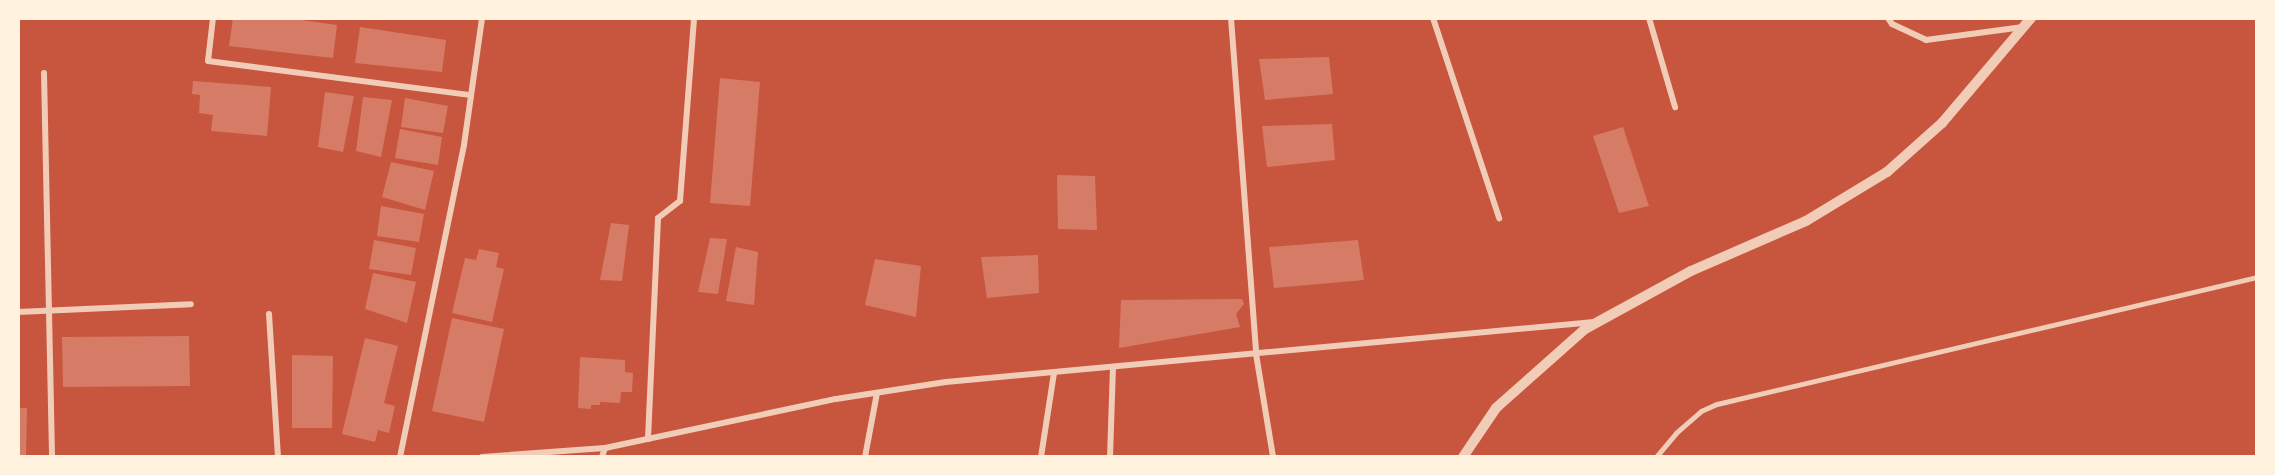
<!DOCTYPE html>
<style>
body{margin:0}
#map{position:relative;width:2275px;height:475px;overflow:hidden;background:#c8553d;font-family:"Archivo Narrow",sans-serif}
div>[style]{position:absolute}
.building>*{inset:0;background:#d67c66}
.service>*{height:4.5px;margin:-2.25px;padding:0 2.25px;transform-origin:2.25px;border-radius:2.25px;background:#f1ccb7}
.minor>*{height:6px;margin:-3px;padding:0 3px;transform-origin:3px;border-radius:3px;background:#f1ccb7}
.tertiary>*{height:10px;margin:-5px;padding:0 5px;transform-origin:5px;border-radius:5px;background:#f1ccb7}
span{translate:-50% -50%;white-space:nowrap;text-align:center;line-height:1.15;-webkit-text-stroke:6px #fff3e0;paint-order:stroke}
.frame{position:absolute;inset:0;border:20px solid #fff3e0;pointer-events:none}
</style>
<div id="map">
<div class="building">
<div style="clip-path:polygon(233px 18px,287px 18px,337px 25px,333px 58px,229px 46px)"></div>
<div style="clip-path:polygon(360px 27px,446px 40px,442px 72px,355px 63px)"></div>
<div style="clip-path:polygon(1329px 57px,1333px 94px,1265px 100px,1259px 59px)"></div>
<div style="clip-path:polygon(720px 78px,760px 82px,750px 206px,710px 203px)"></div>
<div style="clip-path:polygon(193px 81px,271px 87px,267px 136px,211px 131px,213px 115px,199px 113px,200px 95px,192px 94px)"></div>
<div style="clip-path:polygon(325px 92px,354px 96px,343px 152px,318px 147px)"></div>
<div style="clip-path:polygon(363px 97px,392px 100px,381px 157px,356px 151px)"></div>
<div style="clip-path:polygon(405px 98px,448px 106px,443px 133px,401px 127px)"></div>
<div style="clip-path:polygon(1332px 124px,1335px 160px,1267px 167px,1262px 126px)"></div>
<div style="clip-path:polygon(1623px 127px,1649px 206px,1619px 213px,1593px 136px)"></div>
<div style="clip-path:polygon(400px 129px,442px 137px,438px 165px,395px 158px)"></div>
<div style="clip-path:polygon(391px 162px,434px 171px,425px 210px,382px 197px)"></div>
<div style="clip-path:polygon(1057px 175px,1095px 176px,1097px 230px,1058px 229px)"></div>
<div style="clip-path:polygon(381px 206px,424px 214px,419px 242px,377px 236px)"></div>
<div style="clip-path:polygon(611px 223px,629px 225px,622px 281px,600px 280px)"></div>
<div style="clip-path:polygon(710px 238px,727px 239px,718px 294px,698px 292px)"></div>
<div style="clip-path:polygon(374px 240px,416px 248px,411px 275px,369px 269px)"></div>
<div style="clip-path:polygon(1358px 240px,1364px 280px,1274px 288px,1269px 247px)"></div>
<div style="clip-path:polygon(736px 247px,758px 252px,754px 305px,726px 301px)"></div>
<div style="clip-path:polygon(479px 249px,499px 253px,496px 267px,504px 269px,492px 322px,452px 313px,465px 258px,476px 260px)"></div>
<div style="clip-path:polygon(1038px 255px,1039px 293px,987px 298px,981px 257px)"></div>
<div style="clip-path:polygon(875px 259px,921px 266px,916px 317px,865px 305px)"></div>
<div style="clip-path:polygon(373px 273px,416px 282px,407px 323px,365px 309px)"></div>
<div style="clip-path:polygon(1242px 299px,1244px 304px,1236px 314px,1240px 327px,1119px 348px,1121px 300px)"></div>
<div style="clip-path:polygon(452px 318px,504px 329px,484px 422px,432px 411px)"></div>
<div style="clip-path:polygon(189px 336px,190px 386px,63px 387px,62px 337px)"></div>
<div style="clip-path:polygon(365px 338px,398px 346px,384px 403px,395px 406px,389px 433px,378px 430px,375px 442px,342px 434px)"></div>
<div style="clip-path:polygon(292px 355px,333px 356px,332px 428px,292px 428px)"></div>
<div style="clip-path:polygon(580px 357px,625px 360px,625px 372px,633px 373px,632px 392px,621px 392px,620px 403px,600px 402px,600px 405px,591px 405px,591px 409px,578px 408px)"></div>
<div style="clip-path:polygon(18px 408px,27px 408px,26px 457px,18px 457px)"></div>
</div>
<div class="service">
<div style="left:1656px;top:457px;width:31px;rotate:-50deg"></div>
<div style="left:1676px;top:433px;width:33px;rotate:-41deg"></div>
<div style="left:1701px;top:411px;width:17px;rotate:-24deg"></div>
<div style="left:1717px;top:404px;width:555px;rotate:-13.23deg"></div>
</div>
<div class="minor">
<div style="left:213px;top:18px;width:43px;rotate:96.6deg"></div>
<div style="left:208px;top:61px;width:265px;rotate:7.4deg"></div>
<div style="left:1231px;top:18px;width:337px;rotate:85.7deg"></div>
<div style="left:1256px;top:354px;width:104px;rotate:80.6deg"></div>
<div style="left:1433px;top:18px;width:211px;rotate:71.7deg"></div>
<div style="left:1649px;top:18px;width:93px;rotate:73.7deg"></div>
<div style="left:1888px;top:18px;width:7px;rotate:56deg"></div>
<div style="left:1892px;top:24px;width:38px;rotate:25deg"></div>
<div style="left:1926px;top:40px;width:98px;rotate:-7.6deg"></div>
<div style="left:44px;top:73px;width:384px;rotate:88.8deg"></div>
<div style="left:18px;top:312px;width:173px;rotate:-2.6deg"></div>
<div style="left:269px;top:314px;width:143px;rotate:86.4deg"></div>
<div style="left:648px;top:439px;width:221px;rotate:-87.4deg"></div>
<div style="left:658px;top:218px;width:28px;rotate:-38deg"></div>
<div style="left:680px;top:201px;width:184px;rotate:-85.6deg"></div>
<div style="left:400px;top:457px;width:318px;rotate:-78.4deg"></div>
<div style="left:464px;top:145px;width:128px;rotate:-81.9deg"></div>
<div style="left:482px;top:457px;width:123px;rotate:-4.2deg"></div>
<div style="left:605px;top:448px;width:236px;rotate:-12deg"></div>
<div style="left:836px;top:399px;width:111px;rotate:-8.8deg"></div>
<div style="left:946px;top:382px;width:651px;rotate:-5.29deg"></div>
<div style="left:602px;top:457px;width:9px;rotate:-72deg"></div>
<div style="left:865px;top:457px;width:65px;rotate:-79.4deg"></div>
<div style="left:1041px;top:457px;width:85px;rotate:-81.2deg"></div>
<div style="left:1110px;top:457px;width:89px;rotate:-88.1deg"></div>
</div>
<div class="tertiary">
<div style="left:1463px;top:457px;width:59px;rotate:-56deg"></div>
<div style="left:1496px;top:408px;width:119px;rotate:-41.6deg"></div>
<div style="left:1585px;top:329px;width:121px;rotate:-28.7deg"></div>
<div style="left:1691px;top:271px;width:125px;rotate:-23.5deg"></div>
<div style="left:1806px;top:221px;width:95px;rotate:-31.2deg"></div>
<div style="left:1887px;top:172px;width:74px;rotate:-41.7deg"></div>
<div style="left:1942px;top:123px;width:138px;rotate:-49.7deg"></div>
</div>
<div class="frame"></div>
</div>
